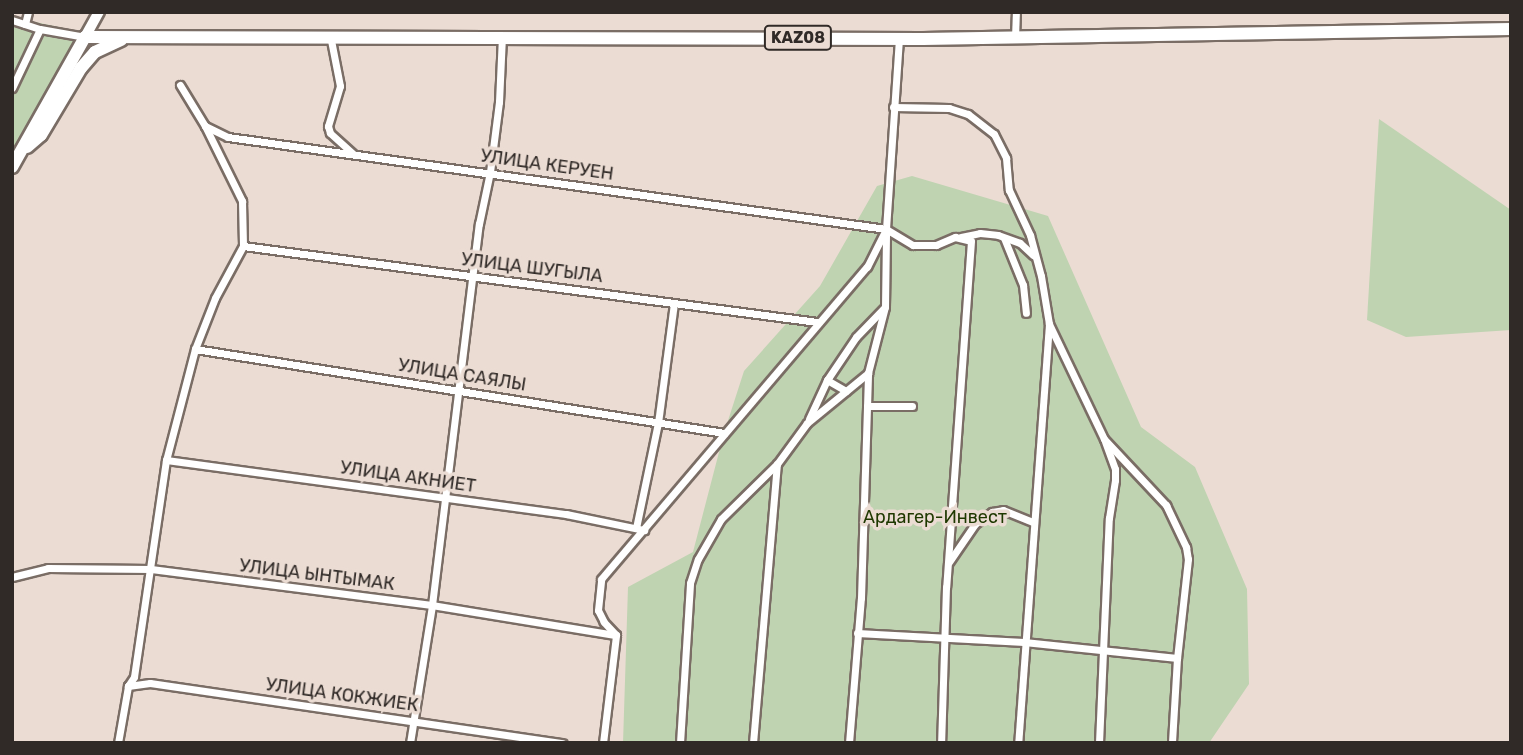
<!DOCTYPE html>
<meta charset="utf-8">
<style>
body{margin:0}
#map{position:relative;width:1523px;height:755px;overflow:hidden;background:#ebdcd3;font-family:Rubik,sans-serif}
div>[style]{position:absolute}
.green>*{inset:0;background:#bfd3b1}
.roads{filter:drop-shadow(2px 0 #7a6d65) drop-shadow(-2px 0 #7a6d65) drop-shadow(0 2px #7a6d65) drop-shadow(0 -2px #7a6d65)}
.street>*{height:7px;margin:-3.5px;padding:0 3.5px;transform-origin:3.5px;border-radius:3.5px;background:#fff}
.secondary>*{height:10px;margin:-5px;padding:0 5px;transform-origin:5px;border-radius:5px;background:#fff}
.highway>*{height:12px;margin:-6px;padding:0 6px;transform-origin:6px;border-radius:6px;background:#fff}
span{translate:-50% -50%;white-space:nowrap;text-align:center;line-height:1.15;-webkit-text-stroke:7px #ebdcd3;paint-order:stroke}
.shield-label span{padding:2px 5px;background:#ebdcd3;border:2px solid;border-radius:5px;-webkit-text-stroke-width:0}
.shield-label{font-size:16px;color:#302a27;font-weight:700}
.street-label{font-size:18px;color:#302a27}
.park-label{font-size:18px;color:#1e3800}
.frame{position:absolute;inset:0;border:14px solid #302a27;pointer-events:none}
</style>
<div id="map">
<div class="green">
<div style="clip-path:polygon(12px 17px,82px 32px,12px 155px)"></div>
<div style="clip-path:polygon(1379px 119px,1511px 210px,1511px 330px,1406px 337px,1367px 320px)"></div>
<div style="clip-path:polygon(912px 176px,1048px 216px,1141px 427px,1195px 467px,1247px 589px,1249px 684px,1209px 743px,623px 743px,628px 587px,693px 552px,724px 433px,744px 371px,820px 286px,877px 186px)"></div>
</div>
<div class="roads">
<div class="street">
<div style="left:12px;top:20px;width:29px;rotate:18deg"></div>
<div style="left:40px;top:29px;width:46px;rotate:10.1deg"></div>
<div style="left:25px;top:24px;width:12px;rotate:-76deg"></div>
<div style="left:330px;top:35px;width:52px;rotate:78.9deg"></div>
<div style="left:340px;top:86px;width:42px;rotate:106.7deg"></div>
<div style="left:328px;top:126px;width:7px;rotate:74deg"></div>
<div style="left:330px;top:133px;width:31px;rotate:42deg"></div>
<div style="left:1015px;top:38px;width:26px;rotate:-88deg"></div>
<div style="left:180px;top:85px;width:48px;rotate:58.6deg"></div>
<div style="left:205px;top:126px;width:84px;rotate:63.7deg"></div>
<div style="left:242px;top:201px;width:45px;rotate:88.7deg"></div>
<div style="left:243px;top:246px;width:59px;rotate:118.3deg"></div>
<div style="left:215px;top:298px;width:55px;rotate:111.4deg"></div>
<div style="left:195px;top:349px;width:115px;rotate:104.6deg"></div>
<div style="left:166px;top:460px;width:219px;rotate:98.4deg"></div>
<div style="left:134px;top:677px;width:11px;rotate:124deg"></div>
<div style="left:128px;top:686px;width:22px;rotate:-8deg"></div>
<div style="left:150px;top:683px;width:417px;rotate:8.3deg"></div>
<div style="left:12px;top:88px;width:65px;rotate:-64.6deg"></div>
<div style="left:893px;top:107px;width:56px;rotate:1deg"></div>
<div style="left:949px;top:108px;width:20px;rotate:18deg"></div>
<div style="left:968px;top:114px;width:33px;rotate:38deg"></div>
<div style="left:994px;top:134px;width:27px;rotate:63deg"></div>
<div style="left:1006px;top:158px;width:32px;rotate:85deg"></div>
<div style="left:1009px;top:190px;width:50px;rotate:65deg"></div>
<div style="left:1030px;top:235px;width:42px;rotate:75deg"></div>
<div style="left:1041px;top:276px;width:49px;rotate:80.5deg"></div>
<div style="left:1049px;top:324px;width:420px;rotate:94.2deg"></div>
<div style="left:205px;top:126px;width:25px;rotate:26deg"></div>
<div style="left:228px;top:137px;width:664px;rotate:7.96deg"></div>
<div style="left:886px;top:229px;width:31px;rotate:31deg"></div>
<div style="left:913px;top:245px;width:23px"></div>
<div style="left:936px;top:245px;width:21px;rotate:-23deg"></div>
<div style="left:955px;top:237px;width:16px;rotate:14deg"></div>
<div style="left:971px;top:241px;width:347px;rotate:94.1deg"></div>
<div style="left:946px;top:587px;width:156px;rotate:91.8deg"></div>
<div style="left:961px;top:237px;width:19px;rotate:-12deg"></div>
<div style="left:980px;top:233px;width:18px;rotate:6deg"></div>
<div style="left:998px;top:235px;width:23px;rotate:20deg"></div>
<div style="left:1020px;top:243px;width:18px;rotate:43deg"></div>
<div style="left:1004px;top:238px;width:51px;rotate:68deg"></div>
<div style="left:1023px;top:285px;width:28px;rotate:84deg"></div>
<div style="left:243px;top:246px;width:579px;rotate:7.54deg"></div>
<div style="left:1049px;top:324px;width:127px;rotate:64.4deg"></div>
<div style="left:1104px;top:439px;width:91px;rotate:46.8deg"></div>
<div style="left:1166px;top:505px;width:47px;rotate:64.5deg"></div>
<div style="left:1186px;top:547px;width:12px;rotate:81deg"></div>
<div style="left:1188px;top:559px;width:100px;rotate:96.3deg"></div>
<div style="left:1177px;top:658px;width:85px;rotate:93.4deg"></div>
<div style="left:195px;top:349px;width:536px;rotate:9.02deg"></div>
<div style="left:846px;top:391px;width:22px;rotate:-150deg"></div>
<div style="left:827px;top:380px;width:52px;rotate:-56deg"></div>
<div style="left:856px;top:337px;width:40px;rotate:-46deg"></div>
<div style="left:867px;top:406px;width:45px"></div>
<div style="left:809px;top:419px;width:43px;rotate:-65.2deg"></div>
<div style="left:166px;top:460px;width:404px;rotate:7.7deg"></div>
<div style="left:566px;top:514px;width:80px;rotate:11.6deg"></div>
<div style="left:636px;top:528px;width:107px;rotate:-78.2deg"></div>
<div style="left:658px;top:423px;width:121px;rotate:-82.4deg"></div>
<div style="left:949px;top:562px;width:46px;rotate:-55.6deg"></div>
<div style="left:975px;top:524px;width:21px;rotate:-35deg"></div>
<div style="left:992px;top:512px;width:11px;rotate:-10deg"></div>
<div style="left:1003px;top:510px;width:32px;rotate:22deg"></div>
<div style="left:12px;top:577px;width:37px;rotate:-14deg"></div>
<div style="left:48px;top:568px;width:103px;rotate:0.6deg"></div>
<div style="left:151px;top:569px;width:283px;rotate:7.3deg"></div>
<div style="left:432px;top:605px;width:185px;rotate:9.3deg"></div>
<div style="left:857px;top:633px;width:167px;rotate:3.1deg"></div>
<div style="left:1024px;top:642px;width:154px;rotate:6deg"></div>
<div style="left:118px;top:743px;width:58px;rotate:-80deg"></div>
<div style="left:410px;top:743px;width:140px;rotate:-80.9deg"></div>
<div style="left:432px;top:605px;width:384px;rotate:-83deg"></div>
<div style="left:479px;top:224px;width:53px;rotate:-78.1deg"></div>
<div style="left:490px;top:172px;width:71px;rotate:-82.7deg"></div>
<div style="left:499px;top:102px;width:66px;rotate:-87.4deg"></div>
<div style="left:603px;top:743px;width:109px;rotate:-83.1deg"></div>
<div style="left:616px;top:635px;width:18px;rotate:-133deg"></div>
<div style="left:604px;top:622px;width:13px;rotate:-117deg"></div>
<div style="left:598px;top:610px;width:31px;rotate:-84deg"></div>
<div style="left:601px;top:579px;width:410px;rotate:-49.6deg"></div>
<div style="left:867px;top:267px;width:42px;rotate:-63.4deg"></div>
<div style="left:886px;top:229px;width:190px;rotate:-86.1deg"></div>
<div style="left:680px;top:743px;width:160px;rotate:-86.4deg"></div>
<div style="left:690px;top:583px;width:25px;rotate:-72deg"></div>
<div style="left:698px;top:559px;width:46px;rotate:-60.1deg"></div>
<div style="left:721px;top:519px;width:78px;rotate:-44.5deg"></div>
<div style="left:777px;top:464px;width:51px;rotate:-53.8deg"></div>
<div style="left:807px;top:423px;width:79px;rotate:-39.3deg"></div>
<div style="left:753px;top:743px;width:280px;rotate:-85.1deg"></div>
<div style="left:849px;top:743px;width:145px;rotate:-85.3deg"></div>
<div style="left:861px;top:598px;width:225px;rotate:-88.2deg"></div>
<div style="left:868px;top:373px;width:68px;rotate:-75.6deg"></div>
<div style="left:885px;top:307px;width:74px;rotate:-89.2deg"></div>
<div style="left:1099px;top:743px;width:225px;rotate:-87.5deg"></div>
<div style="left:1109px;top:518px;width:38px;rotate:-81deg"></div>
<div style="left:1115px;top:480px;width:11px;rotate:-90deg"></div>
<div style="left:1115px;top:469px;width:29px;rotate:-110deg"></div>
</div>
<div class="secondary">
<div style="left:85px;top:37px;width:29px;rotate:-61deg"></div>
</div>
<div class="highway">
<div style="left:27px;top:147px;width:18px;rotate:-41deg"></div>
<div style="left:41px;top:135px;width:78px;rotate:-59.2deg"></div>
<div style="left:81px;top:68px;width:21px;rotate:-49deg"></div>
<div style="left:95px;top:52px;width:29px;rotate:-25deg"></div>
<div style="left:12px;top:167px;width:149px;rotate:-60.7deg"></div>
<div style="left:85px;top:37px;width:838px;rotate:0.14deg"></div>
<div style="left:923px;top:39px;width:588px;rotate:-0.97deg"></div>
</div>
</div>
<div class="shield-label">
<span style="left:798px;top:38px">KAZ08</span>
</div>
<div class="street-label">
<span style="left:547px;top:165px;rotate:8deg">УЛИЦА КЕРУЕН</span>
<span style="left:532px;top:268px;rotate:7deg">УЛИЦА ШУГЫЛА</span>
<span style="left:462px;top:375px;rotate:9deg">УЛИЦА САЯЛЫ</span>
<span style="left:408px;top:477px;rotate:8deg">УЛИЦА АКНИЕТ</span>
<span style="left:317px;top:575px;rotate:7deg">УЛИЦА ЫНТЫМАК</span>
<span style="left:342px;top:695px;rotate:8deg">УЛИЦА КОКЖИЕК</span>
</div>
<div class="park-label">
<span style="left:935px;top:517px">Ардагер-Инвест</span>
</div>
<div class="frame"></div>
</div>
